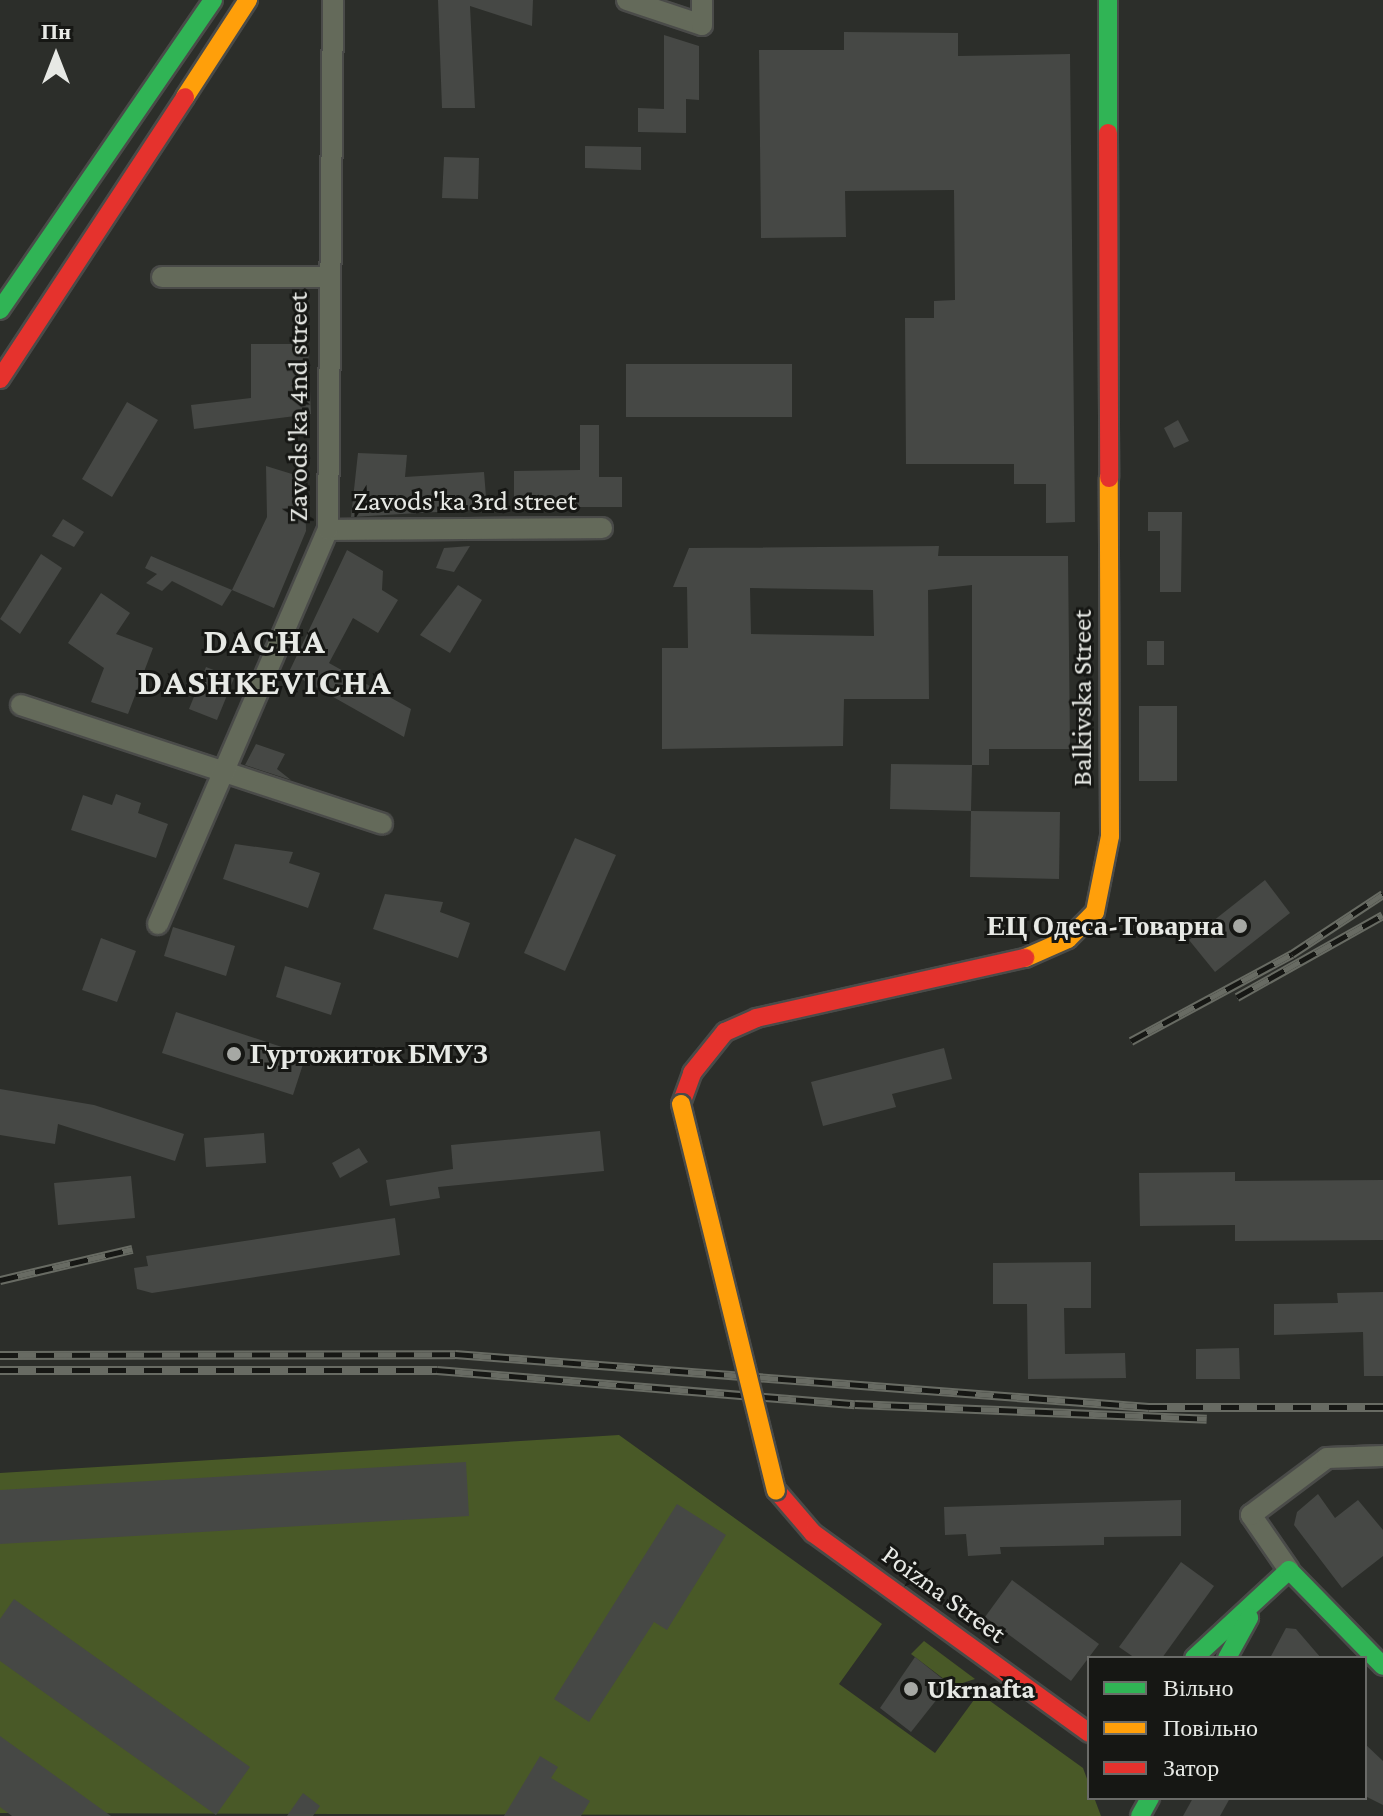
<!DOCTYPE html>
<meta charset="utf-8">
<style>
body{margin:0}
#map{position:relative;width:1383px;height:1816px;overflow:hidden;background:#2c2e2a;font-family:"Crimson Pro",serif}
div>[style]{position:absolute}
.green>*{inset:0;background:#495927}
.building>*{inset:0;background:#464845}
.roads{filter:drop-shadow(2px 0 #4a4b49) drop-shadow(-2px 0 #4a4b49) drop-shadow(0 2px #4a4b49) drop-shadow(0 -2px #4a4b49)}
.street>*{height:20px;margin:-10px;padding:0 10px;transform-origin:10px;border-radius:10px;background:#646a5a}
.fast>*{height:18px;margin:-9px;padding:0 9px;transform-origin:9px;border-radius:9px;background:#30b455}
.slow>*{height:18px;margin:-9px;padding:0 9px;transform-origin:9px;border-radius:9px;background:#ff9f0a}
.jam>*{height:18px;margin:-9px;padding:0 9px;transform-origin:9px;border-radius:9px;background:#e5322d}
.rail>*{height:9px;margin-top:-4.5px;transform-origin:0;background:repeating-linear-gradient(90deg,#161714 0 18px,#686b63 0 36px);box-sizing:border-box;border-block:2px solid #686b63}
.bridges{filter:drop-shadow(2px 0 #4a4b49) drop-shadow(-2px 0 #4a4b49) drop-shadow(0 2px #4a4b49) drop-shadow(0 -2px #4a4b49)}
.slow-bridge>*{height:18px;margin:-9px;padding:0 9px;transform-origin:9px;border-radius:9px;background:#ff9f0a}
.dots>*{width:22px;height:22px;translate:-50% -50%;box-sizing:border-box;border:4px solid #161714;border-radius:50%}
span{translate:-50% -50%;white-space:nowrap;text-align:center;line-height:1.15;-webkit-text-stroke:6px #161714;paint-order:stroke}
.street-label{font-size:28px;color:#e7e9e5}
.poi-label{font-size:28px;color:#e7e9e5;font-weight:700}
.right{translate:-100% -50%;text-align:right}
.left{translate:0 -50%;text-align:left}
.district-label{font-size:36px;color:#e7e9e5;font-weight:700;letter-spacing:2px}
.legend{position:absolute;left:1087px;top:1656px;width:280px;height:144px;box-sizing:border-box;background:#161714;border:2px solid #6a6b68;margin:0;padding:10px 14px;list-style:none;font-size:24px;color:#e7e9e5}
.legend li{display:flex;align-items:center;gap:16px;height:40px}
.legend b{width:40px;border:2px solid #6a6b68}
.north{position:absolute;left:16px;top:16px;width:80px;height:80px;-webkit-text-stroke:6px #161714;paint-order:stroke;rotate:0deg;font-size:22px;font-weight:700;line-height:32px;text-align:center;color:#e7e9e5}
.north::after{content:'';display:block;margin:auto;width:28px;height:36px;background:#e7e9e5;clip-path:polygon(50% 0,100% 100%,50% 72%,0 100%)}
</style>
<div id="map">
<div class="green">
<div style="clip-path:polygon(619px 1435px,882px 1624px,839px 1684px,935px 1753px,979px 1693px,1083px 1768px,1101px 1816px,0 1813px,0 1473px)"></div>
<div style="clip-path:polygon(924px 1641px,975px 1679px,953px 1686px,911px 1654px)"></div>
</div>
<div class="building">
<div style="clip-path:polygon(438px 0,533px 0,532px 26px,470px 6px,475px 108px,442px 108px)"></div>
<div style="clip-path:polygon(844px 32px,958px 33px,958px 56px,1070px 54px,1075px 522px,1046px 523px,1046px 484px,1014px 484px,1014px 464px,906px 464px,905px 318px,934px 318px,934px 301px,955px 300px,954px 190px,845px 191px,846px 237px,761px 238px,759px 50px,844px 50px)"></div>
<div style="clip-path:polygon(664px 35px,699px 46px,699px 100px,686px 99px,686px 133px,638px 132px,638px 108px,664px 109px)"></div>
<div style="clip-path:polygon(585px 146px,641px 147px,641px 170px,585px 168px)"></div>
<div style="clip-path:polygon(444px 157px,479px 158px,478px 199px,442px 198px)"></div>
<div style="clip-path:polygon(251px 344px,308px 344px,311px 414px,194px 429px,191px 405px,251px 398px)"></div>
<div style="clip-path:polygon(626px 364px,792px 364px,792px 417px,626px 417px)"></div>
<div style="clip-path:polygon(127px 402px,158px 420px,112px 497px,82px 479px)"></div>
<div style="clip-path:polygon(1178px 420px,1189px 441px,1174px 448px,1164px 428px)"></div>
<div style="clip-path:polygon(580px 425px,599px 425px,599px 477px,622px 477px,622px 507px,514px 507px,514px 471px,580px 470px)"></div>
<div style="clip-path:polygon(358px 453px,407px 455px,405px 477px,484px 472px,487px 509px,351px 517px)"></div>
<div style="clip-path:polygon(266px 466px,305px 478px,306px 531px,274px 608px,232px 590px,267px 517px)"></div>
<div style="clip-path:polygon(1148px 512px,1182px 512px,1181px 592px,1160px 592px,1160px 531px,1148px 531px)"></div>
<div style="clip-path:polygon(63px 519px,84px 532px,74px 547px,52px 536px)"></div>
<div style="clip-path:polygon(470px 546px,454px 572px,436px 568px,444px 548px)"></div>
<div style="clip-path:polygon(evenodd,939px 546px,938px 556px,1068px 556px,1070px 749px,989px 749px,989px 765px,972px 765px,972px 585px,928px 590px,929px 699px,844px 699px,843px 746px,662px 749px,662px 648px,688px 648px,687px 587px,673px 587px,689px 548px,939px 546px,750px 588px,873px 590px,874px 636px,751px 634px,750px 588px)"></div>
<div style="clip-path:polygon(347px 550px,383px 571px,382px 590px,398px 600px,378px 633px,353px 618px,329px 663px,411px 709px,404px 737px,289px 672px)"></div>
<div style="clip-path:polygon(41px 554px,62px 568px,20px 634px,0 619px)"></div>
<div style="clip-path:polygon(151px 556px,172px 565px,232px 590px,222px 606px,172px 581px,162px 591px,146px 583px,157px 574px,145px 568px)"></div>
<div style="clip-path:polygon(458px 585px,482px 600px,450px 653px,420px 635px)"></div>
<div style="clip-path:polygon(101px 593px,130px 613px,116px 634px,153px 648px,128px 714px,91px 702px,104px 668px,68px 643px)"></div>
<div style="clip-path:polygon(1147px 641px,1164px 641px,1164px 665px,1147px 665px)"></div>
<div style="clip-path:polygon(206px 667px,234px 678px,217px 720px,189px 709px)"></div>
<div style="clip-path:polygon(1139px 706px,1177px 706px,1177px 781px,1139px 781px)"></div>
<div style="clip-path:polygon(256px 744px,285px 754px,277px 769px,291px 780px,245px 765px)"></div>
<div style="clip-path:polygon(891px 764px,972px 765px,971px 811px,890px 809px)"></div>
<div style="clip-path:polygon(116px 794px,141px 803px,138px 813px,168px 824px,156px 858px,71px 830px,83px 795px,112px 805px)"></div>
<div style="clip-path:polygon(971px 811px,1060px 812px,1059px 879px,970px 877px)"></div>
<div style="clip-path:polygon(575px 838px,616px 855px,565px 971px,524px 953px)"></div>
<div style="clip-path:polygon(235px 844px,293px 852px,289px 863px,320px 873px,308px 908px,223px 879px)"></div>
<div style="clip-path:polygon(1265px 880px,1290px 913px,1215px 972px,1189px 940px)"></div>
<div style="clip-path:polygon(385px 894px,443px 902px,440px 912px,470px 923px,458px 958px,373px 929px)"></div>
<div style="clip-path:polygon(173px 927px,235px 946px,226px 976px,164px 956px)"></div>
<div style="clip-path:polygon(101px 938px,136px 951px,117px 1002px,82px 990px)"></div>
<div style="clip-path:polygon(285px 966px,341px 983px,331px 1015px,276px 997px)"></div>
<div style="clip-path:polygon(176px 1012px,306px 1055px,293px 1095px,162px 1053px)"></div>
<div style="clip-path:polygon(944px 1048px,952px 1079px,892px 1094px,896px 1107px,823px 1126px,811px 1082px)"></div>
<div style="clip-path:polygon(0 1089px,94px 1105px,184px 1134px,175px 1161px,58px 1124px,55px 1144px,0 1135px)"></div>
<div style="clip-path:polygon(600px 1131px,604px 1171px,438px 1187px,440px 1198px,390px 1206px,386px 1180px,453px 1169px,451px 1145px)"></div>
<div style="clip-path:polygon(264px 1133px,266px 1163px,206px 1167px,204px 1138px)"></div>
<div style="clip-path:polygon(359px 1148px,368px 1162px,340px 1178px,332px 1163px)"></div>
<div style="clip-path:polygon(1235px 1172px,1235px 1181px,1383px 1180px,1383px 1240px,1235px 1241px,1235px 1225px,1140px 1226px,1139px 1173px)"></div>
<div style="clip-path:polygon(131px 1176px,135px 1218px,58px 1225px,54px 1183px)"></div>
<div style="clip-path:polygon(395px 1218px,400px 1255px,152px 1293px,137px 1289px,134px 1268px,148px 1266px,146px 1256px)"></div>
<div style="clip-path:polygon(1091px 1262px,1091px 1308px,1064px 1308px,1065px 1354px,1125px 1353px,1126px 1378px,1028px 1379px,1027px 1304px,993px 1304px,993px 1263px)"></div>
<div style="clip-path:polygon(1383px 1292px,1383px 1376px,1364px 1376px,1363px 1332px,1274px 1335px,1274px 1304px,1338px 1303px,1337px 1293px)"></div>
<div style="clip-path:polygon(1239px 1348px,1240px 1379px,1196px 1379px,1196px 1349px)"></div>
<div style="clip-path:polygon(466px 1462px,469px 1516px,0 1544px,0 1490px)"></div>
<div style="clip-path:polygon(1318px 1494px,1335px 1518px,1358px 1500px,1383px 1530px,1383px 1556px,1342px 1588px,1294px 1525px,1297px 1512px)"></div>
<div style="clip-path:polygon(1181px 1500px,1181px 1536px,1104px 1537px,1104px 1545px,1000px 1547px,1001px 1554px,968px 1556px,966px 1534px,945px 1535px,944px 1507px)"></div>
<div style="clip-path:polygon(677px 1504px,726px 1535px,667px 1630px,654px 1622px,589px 1722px,554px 1699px)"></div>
<div style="clip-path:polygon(1181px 1562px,1214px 1586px,1162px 1658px,1135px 1658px,1119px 1647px)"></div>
<div style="clip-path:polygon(1012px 1580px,1099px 1644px,1071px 1681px,985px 1617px)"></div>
<div style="clip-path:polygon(14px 1599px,250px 1767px,216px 1815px,0 1661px,0 1619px)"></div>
<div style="clip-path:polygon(1286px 1628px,1296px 1629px,1321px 1658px,1270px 1658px)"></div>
<div style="clip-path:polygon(915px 1657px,949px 1684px,911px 1732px,880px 1708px)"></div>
<div style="clip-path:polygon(0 1736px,111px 1816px,12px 1816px,0 1807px)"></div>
<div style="clip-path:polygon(1365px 1744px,1383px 1761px,1383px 1805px,1365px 1796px)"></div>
<div style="clip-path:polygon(540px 1756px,558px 1767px,551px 1778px,590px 1801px,581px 1816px,504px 1816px)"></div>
<div style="clip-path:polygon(303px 1793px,320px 1806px,313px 1816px,287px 1816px)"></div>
<div style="clip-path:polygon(1193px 1798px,1230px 1798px,1220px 1816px,1183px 1816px)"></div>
</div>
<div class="roads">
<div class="street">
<div style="left:627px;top:0;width:79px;rotate:18.4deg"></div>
<div style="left:702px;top:25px;width:25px;rotate:-90deg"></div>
<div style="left:162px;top:277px;width:165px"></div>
<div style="left:328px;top:530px;width:274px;rotate:-0.4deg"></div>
<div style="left:21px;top:705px;width:380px;rotate:18.2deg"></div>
<div style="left:158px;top:924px;width:429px;rotate:-66.7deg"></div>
<div style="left:328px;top:530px;width:530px;rotate:-89.46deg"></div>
<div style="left:1289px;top:1570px;width:67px;rotate:-124.6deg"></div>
<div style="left:1251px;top:1515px;width:95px;rotate:-36.9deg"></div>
<div style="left:1327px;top:1458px;width:56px;rotate:-2deg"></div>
</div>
<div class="fast">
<div style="left:1108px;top:0;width:133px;rotate:90deg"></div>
<div style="left:0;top:310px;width:376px;rotate:-55.5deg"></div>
<div style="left:1194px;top:1658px;width:129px;rotate:-42.8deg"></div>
<div style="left:1289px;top:1570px;width:134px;rotate:45.6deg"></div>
<div style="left:1227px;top:1658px;width:46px;rotate:-61.2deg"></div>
<div style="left:1140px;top:1816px;width:21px;rotate:-61deg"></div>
</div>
<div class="slow">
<div style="left:185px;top:97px;width:116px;rotate:-57deg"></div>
<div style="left:1025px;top:958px;width:47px;rotate:-23.8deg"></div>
<div style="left:1068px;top:939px;width:38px;rotate:-45deg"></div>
<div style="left:1095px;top:912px;width:77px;rotate:-78.8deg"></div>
<div style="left:1110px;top:836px;width:358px;rotate:-90.2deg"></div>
</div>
<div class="jam">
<div style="left:1108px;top:133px;width:345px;rotate:89.8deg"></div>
<div style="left:0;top:379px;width:337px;rotate:-56.7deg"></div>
<div style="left:681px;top:1104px;width:33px;rotate:-70deg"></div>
<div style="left:692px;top:1073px;width:53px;rotate:-51.2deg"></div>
<div style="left:725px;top:1032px;width:34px;rotate:-24deg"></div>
<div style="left:756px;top:1018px;width:276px;rotate:-12.6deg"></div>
<div style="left:776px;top:1490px;width:57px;rotate:49.3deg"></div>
<div style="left:813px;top:1533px;width:341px;rotate:35.9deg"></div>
</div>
</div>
<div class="rail">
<div style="left:1237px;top:997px;width:167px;rotate:-29.3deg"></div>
<div style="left:1131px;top:1041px;width:183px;rotate:-28.4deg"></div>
<div style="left:1292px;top:954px;width:109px;rotate:-33.4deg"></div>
<div style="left:0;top:1280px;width:136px;rotate:-13.2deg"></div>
<div style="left:0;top:1355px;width:455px;rotate:-0.1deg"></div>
<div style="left:455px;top:1354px;width:696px;rotate:4.37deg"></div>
<div style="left:1149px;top:1407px;width:234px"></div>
<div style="left:0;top:1370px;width:437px"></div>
<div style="left:437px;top:1370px;width:419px;rotate:4.7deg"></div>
<div style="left:855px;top:1404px;width:352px;rotate:2.4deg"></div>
</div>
<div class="bridges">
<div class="slow-bridge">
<div style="left:681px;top:1104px;width:398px;rotate:76.2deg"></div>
</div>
</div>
<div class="dots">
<div style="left:1240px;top:926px;background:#a6a8a4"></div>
<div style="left:234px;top:1054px;background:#a6a8a4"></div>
<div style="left:911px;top:1689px;background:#a6a8a4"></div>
</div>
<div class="street-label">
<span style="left:298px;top:407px;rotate:-90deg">Zavods'ka 4nd street</span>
<span style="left:465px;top:501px">Zavods'ka 3rd street</span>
<span style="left:1082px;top:698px;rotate:-90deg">Balkivska Street</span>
<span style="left:944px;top:1594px;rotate:36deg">Poizna Street</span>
</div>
<div class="poi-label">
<span class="right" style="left:1224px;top:926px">ЕЦ Одеса-Товарна</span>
<span class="left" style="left:250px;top:1054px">Гуртожиток БМУЗ</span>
<span class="left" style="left:927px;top:1689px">Ukrnafta</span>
</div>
<div class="district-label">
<span style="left:265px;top:662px">DACHA<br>DASHKEVICHA</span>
</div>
<ul class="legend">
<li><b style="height:10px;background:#30b455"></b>Вільно</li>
<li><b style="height:10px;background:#ff9f0a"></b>Повільно</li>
<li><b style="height:10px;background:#e5322d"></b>Затор</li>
</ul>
<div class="north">Пн</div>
</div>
